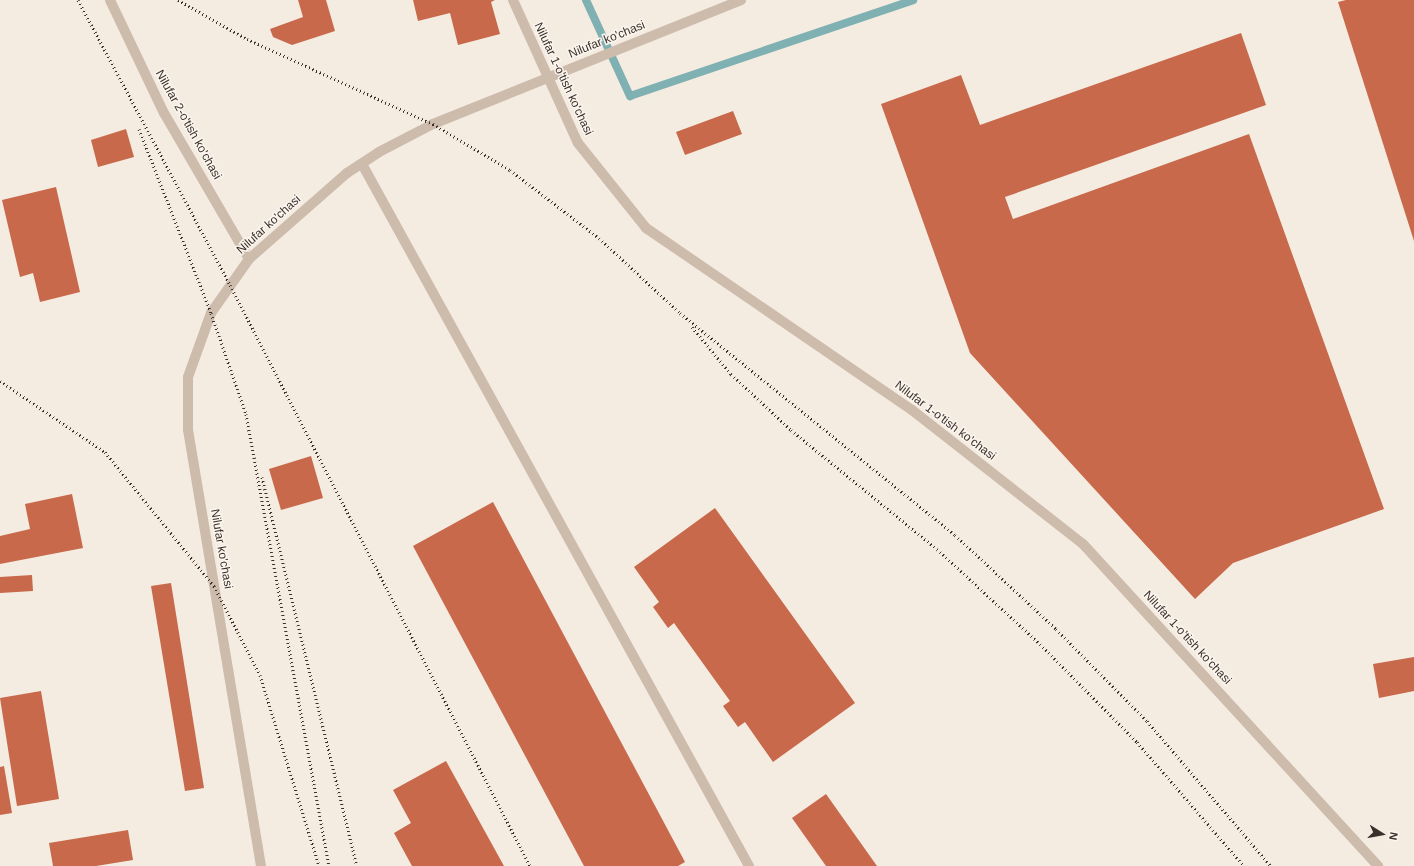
<!DOCTYPE html>
<style>
body{margin:0}
#map{position:relative;width:1414px;height:866px;overflow:hidden;background:#f4ebe1;font-family:Helvetica,sans-serif}
div>[style]{position:absolute}
.stream>*{height:8px;margin:-4px;padding:0 4px;transform-origin:4px;border-radius:4px;background:#7fb0b2}
.building>*{inset:0;background:#c8694b}
.minor>*{height:10px;margin:-5px;padding:0 5px;transform-origin:5px;border-radius:5px;background:#cdbbac}
.rail>*{height:3px;margin-top:-1.5px;transform-origin:0;background:repeating-linear-gradient(90deg,#3b302b 0 1px,transparent 0 4px)}
span{translate:-50% -50%;white-space:nowrap;text-align:center;line-height:1.15;-webkit-text-stroke:3px #fbf5ee;paint-order:stroke}
.street-label{font-size:12px;color:#3b302b}
.north{position:absolute;left:1362px;top:814px;width:40px;height:40px;-webkit-text-stroke:3px #fbf5ee;paint-order:stroke;rotate:101deg;font-size:11px;font-weight:700;line-height:16px;text-align:center;color:#3b302b}
.north::after{content:'';display:block;margin:auto;width:14px;height:18px;background:#3b302b;clip-path:polygon(50% 0,100% 100%,50% 72%,0 100%)}
</style>
<div id="map">
<div class="stream">
<div style="left:586px;top:0;width:106px;rotate:65.4deg"></div>
<div style="left:630px;top:96px;width:299px;rotate:-18.7deg"></div>
</div>
<div class="building">
<div style="clip-path:polygon(298px 0,326px 0,335px 31px,292px 45px,273px 37px,270px 29px,303px 17px)"></div>
<div style="clip-path:polygon(413px 0,495px 0,491px 2px,500px 34px,458px 45px,450px 13px,418px 21px)"></div>
<div style="clip-path:polygon(1346px 0,1414px 0,1414px 241px,1338px 2px)"></div>
<div style="clip-path:polygon(1241px 33px,1266px 105px,1005px 197px,1013px 219px,1249px 134px,1384px 509px,1233px 563px,1195px 599px,970px 353px,881px 104px,961px 75px,980px 125px)"></div>
<div style="clip-path:polygon(733px 111px,742px 134px,685px 155px,676px 132px)"></div>
<div style="clip-path:polygon(126px 129px,134px 157px,98px 167px,91px 140px)"></div>
<div style="clip-path:polygon(56px 187px,80px 292px,40px 302px,33px 273px,20px 277px,2px 200px)"></div>
<div style="clip-path:polygon(311px 456px,323px 498px,281px 510px,269px 469px)"></div>
<div style="clip-path:polygon(72px 494px,83px 548px,0 564px,0 536px,30px 529px,25px 504px)"></div>
<div style="clip-path:polygon(493px 502px,685px 862px,678px 866px,584px 866px,413px 546px)"></div>
<div style="clip-path:polygon(715px 508px,855px 703px,773px 762px,745px 722px,738px 727px,723px 706px,730px 701px,674px 623px,668px 628px,653px 607px,659px 602px,634px 567px)"></div>
<div style="clip-path:polygon(32px 575px,33px 591px,0 593px,0 577px)"></div>
<div style="clip-path:polygon(171px 583px,204px 788px,185px 791px,151px 586px)"></div>
<div style="clip-path:polygon(1414px 657px,1414px 691px,1379px 698px,1373px 664px)"></div>
<div style="clip-path:polygon(41px 691px,59px 799px,17px 806px,0 698px)"></div>
<div style="clip-path:polygon(446px 761px,504px 866px,412px 866px,394px 833px,411px 823px,393px 790px)"></div>
<div style="clip-path:polygon(4px 766px,12px 813px,0 815px,0 767px)"></div>
<div style="clip-path:polygon(826px 794px,877px 866px,826px 866px,792px 818px)"></div>
<div style="clip-path:polygon(128px 830px,133px 860px,96px 866px,53px 866px,49px 843px)"></div>
</div>
<div class="minor">
<div style="left:110px;top:0;width:125px;rotate:64.5deg"></div>
<div style="left:164px;top:113px;width:169px;rotate:59.8deg"></div>
<div style="left:513px;top:0;width:157px;rotate:65.6deg"></div>
<div style="left:578px;top:143px;width:109px;rotate:51.3deg"></div>
<div style="left:646px;top:228px;width:322px;rotate:34.4deg"></div>
<div style="left:912px;top:410px;width:217px;rotate:38.1deg"></div>
<div style="left:1083px;top:544px;width:437px;rotate:47.5deg"></div>
<div style="left:362px;top:164px;width:802px;rotate:61.13deg"></div>
<div style="left:261px;top:866px;width:442px;rotate:-99.5deg"></div>
<div style="left:188px;top:430px;width:53px;rotate:-90deg"></div>
<div style="left:188px;top:377px;width:68px;rotate:-70.2deg"></div>
<div style="left:211px;top:313px;width:66px;rotate:-54.9deg"></div>
<div style="left:249px;top:259px;width:130px;rotate:-41.3deg"></div>
<div style="left:347px;top:173px;width:38px;rotate:-33deg"></div>
<div style="left:379px;top:152px;width:61px;rotate:-27.4deg"></div>
<div style="left:433px;top:124px;width:332px;rotate:-21.9deg"></div>
</div>
<div class="rail">
<div style="left:78px;top:0;width:323px;rotate:61.9deg"></div>
<div style="left:230px;top:285px;width:654px;rotate:62.69deg"></div>
<div style="left:178px;top:0;width:79px;rotate:29.5deg"></div>
<div style="left:247px;top:39px;width:205px;rotate:24.6deg"></div>
<div style="left:433px;top:124px;width:90px;rotate:30.9deg"></div>
<div style="left:510px;top:170px;width:112px;rotate:37.4deg"></div>
<div style="left:599px;top:238px;width:110px;rotate:42.8deg"></div>
<div style="left:680px;top:313px;width:353px;rotate:38.9deg"></div>
<div style="left:955px;top:535px;width:138px;rotate:42.9deg"></div>
<div style="left:1056px;top:629px;width:129px;rotate:45.3deg"></div>
<div style="left:1147px;top:721px;width:191px;rotate:49.5deg"></div>
<div style="left:139px;top:129px;width:198px;rotate:68.6deg"></div>
<div style="left:211px;top:313px;width:107px;rotate:70.9deg"></div>
<div style="left:246px;top:414px;width:460px;rotate:79.6deg"></div>
<div style="left:692px;top:327px;width:61px;rotate:50.3deg"></div>
<div style="left:731px;top:374px;width:82px;rotate:43deg"></div>
<div style="left:791px;top:430px;width:188px;rotate:39.2deg"></div>
<div style="left:937px;top:549px;width:140px;rotate:42.7deg"></div>
<div style="left:1040px;top:644px;width:138px;rotate:45.3deg"></div>
<div style="left:1137px;top:742px;width:164px;rotate:49.2deg"></div>
<div style="left:0;top:381px;width:127px;rotate:34.1deg"></div>
<div style="left:105px;top:452px;width:173px;rotate:50.9deg"></div>
<div style="left:214px;top:586px;width:100px;rotate:62.7deg"></div>
<div style="left:260px;top:675px;width:200px;rotate:72.8deg"></div>
<div style="left:262px;top:477px;width:400px;rotate:76.3deg"></div>
</div>
<div class="street-label">
<span style="left:607px;top:40px;rotate:-22deg">Nilufar ko'chasi</span>
<span style="left:563px;top:79px;rotate:65deg">Nilufar 1-o'tish ko'chasi</span>
<span style="left:188px;top:125px;rotate:61deg">Nilufar 2-o'tish ko'chasi</span>
<span style="left:269px;top:225px;rotate:-42deg">Nilufar ko'chasi</span>
<span style="left:945px;top:421px;rotate:37deg">Nilufar 1-o'tish ko'chasi</span>
<span style="left:221px;top:549px;rotate:80deg">Nilufar ko'chasi</span>
<span style="left:1187px;top:638px;rotate:47deg">Nilufar 1-o'tish ko'chasi</span>
</div>
<div class="north">N</div>
</div>
